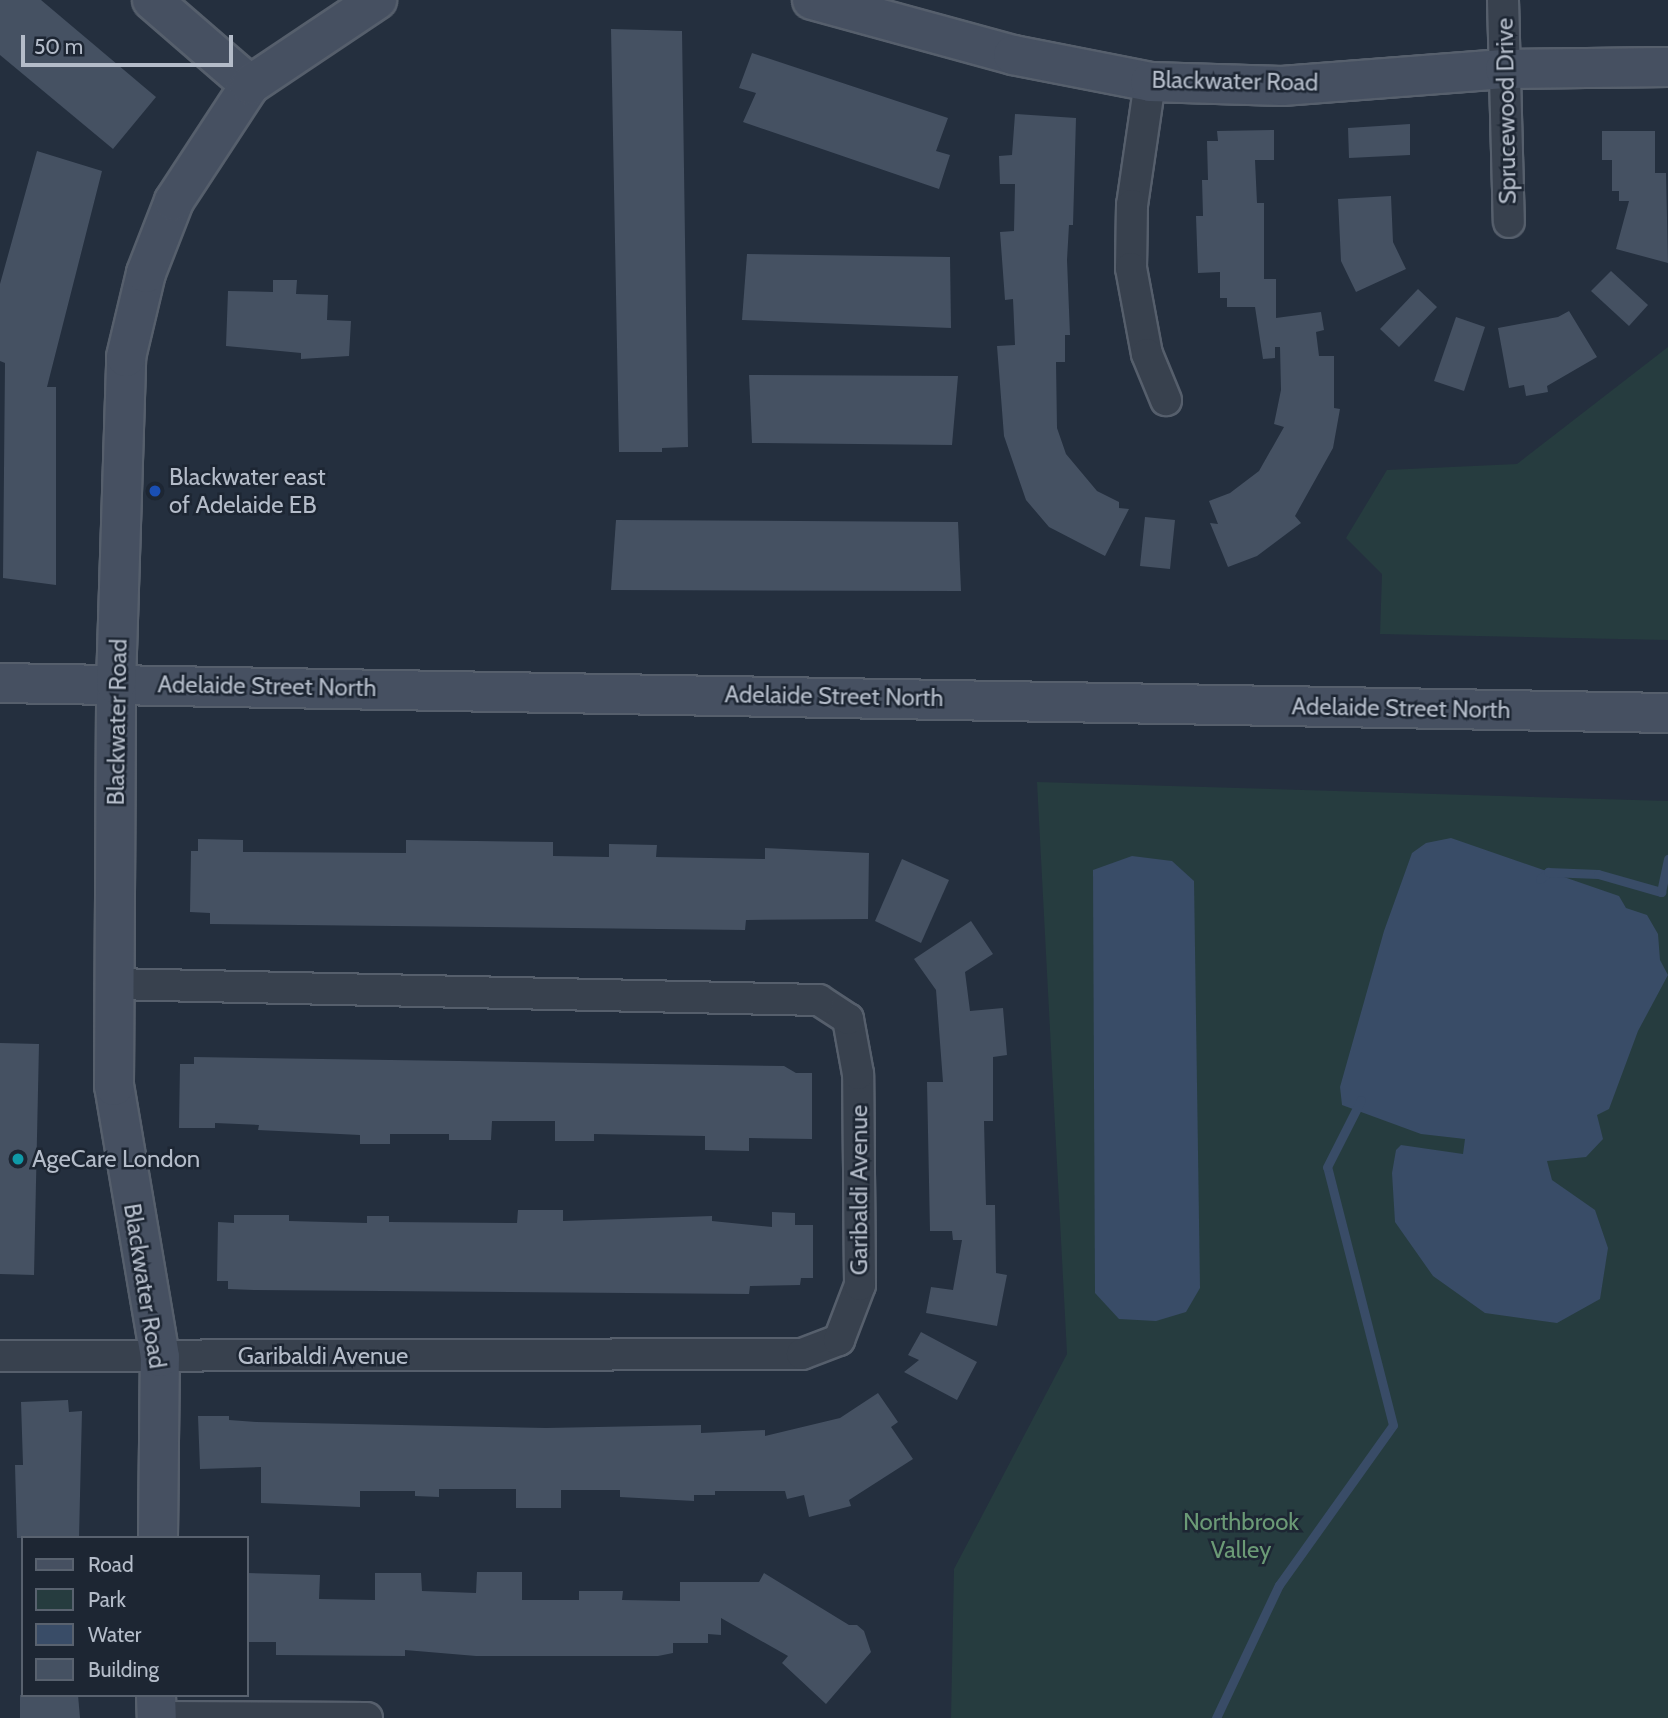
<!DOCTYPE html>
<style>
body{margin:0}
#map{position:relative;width:1668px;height:1718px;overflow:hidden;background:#242f3e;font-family:Cabin,sans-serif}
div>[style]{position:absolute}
.green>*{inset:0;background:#263c3f}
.water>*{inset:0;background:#394c67}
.stream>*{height:9px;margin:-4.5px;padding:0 4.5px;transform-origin:4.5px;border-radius:4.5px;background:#394c67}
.building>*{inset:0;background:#455162}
.roads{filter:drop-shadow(2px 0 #565f6c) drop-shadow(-2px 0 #565f6c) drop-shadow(0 2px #565f6c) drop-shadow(0 -2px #565f6c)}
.street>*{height:30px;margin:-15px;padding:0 15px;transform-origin:15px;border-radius:15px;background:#38414e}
.secondary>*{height:38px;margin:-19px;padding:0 19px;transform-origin:19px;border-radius:19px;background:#465061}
.dots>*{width:19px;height:19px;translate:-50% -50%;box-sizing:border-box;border:4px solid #1d2633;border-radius:50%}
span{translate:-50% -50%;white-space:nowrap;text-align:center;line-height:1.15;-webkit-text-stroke:5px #1d2633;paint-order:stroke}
.street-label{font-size:24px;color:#b4bcc9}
.poi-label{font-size:24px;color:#b4bcc9}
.left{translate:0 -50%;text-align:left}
.park-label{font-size:24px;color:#6b9a76}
.legend{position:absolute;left:21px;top:1536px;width:228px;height:161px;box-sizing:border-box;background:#1d2633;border:2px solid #59626f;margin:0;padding:9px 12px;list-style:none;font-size:21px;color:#b4bcc9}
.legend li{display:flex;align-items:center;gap:14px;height:35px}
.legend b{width:35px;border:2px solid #59626f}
.scale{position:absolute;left:21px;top:35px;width:212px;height:32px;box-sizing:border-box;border:4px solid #b4bcc9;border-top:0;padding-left:9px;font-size:21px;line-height:24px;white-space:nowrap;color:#b4bcc9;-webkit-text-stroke:5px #1d2633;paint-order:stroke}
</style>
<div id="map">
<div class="green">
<div style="clip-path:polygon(1668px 347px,1668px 640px,1380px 634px,1382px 574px,1346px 538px,1387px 470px,1517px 464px)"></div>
<div style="clip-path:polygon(1037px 782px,1668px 801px,1668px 1718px,951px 1718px,954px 1569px,1067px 1354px)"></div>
</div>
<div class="water">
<div style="clip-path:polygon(1451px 838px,1619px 896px,1626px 908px,1647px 915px,1658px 934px,1660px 960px,1668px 975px,1638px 1031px,1609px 1109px,1597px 1115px,1603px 1139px,1586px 1157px,1547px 1161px,1552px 1180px,1595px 1210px,1608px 1248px,1600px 1299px,1557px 1323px,1485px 1313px,1433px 1276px,1395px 1222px,1392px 1173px,1396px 1150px,1401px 1145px,1463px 1154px,1465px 1139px,1421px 1134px,1342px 1105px,1340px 1087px,1384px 931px,1412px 853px,1426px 843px)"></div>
<div style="clip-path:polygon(1132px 856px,1172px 861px,1194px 881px,1200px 1288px,1186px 1312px,1156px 1321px,1119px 1319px,1095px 1293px,1093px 870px)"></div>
</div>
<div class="stream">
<div style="left:1540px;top:879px;width:11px;rotate:-41deg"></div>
<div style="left:1548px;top:872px;width:50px;rotate:2.3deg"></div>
<div style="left:1598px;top:874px;width:66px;rotate:15.9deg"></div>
<div style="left:1661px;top:892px;width:34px;rotate:-78deg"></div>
<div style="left:1216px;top:1718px;width:147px;rotate:-64.7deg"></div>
<div style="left:1279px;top:1585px;width:196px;rotate:-54.5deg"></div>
<div style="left:1393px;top:1425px;width:266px;rotate:-104.3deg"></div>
<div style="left:1327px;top:1167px;width:75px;rotate:-63.1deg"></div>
</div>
<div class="building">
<div style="clip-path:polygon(0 0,41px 0,156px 97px,113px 149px,0 55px)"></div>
<div style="clip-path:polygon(611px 29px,682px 31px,688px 447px,662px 448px,662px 452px,619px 452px)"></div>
<div style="clip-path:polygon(752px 53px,948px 118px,936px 151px,950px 155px,939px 189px,743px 122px,756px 93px,739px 88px)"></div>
<div style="clip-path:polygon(1015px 114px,1076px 118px,1073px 225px,1069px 225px,1067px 260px,1070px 335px,1065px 335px,1065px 362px,1056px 362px,1057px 428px,1066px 454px,1097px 491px,1119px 502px,1119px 508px,1129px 509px,1105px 556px,1049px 527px,1026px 500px,1004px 436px,997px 346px,1015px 345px,1013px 299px,1005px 300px,1000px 232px,1014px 231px,1015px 184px,1000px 184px,999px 156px,1012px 155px)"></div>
<div style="clip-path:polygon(1410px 124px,1410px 155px,1349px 158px,1348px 128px)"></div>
<div style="clip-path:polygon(1274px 130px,1274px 160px,1255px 160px,1257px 203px,1264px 203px,1264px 279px,1276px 279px,1276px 318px,1321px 312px,1324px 330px,1316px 332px,1319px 356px,1334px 356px,1334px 408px,1340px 409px,1333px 448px,1295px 516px,1301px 523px,1257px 556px,1228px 567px,1210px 523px,1218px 524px,1209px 501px,1230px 493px,1259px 471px,1284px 427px,1274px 424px,1281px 390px,1280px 347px,1275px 347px,1275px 358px,1263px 359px,1255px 307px,1227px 307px,1227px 298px,1220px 298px,1220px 272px,1198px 273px,1196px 216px,1203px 216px,1202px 180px,1208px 180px,1207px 141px,1218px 141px,1217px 131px)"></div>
<div style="clip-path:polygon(1602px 131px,1655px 131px,1655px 173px,1666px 173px,1668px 263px,1616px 249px,1629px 201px,1619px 201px,1619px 191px,1612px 191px,1612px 160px,1602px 160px)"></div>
<div style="clip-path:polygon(37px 151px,102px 171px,47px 387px,56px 387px,56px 585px,3px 578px,5px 363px,0 361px,0 284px)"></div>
<div style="clip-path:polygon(1391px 196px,1393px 242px,1406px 269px,1356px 292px,1341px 261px,1338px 199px)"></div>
<div style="clip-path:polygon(747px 254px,950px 257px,951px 328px,742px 320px)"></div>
<div style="clip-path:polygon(1611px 271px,1648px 305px,1629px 326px,1591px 291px)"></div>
<div style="clip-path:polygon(273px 280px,297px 280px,296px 294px,328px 295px,327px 320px,351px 321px,349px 356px,301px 359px,301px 353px,226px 346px,228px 291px,273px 292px)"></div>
<div style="clip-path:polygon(1418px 289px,1437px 307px,1399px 347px,1380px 329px)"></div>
<div style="clip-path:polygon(1569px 311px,1597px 357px,1547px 386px,1548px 392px,1526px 396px,1524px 385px,1509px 388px,1498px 328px,1558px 317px)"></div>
<div style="clip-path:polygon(1456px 317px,1485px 327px,1464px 391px,1434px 381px)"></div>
<div style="clip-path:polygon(749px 375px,958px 376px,952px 445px,752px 443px)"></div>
<div style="clip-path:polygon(1145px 517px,1175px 520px,1170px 569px,1140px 566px)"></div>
<div style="clip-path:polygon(616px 520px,958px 522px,961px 591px,611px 590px)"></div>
<div style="clip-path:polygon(198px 839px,243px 840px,243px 852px,406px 853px,406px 840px,553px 842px,553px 856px,609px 857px,609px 844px,657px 845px,656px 857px,765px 859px,765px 848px,869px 853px,868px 919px,746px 920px,745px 930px,210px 924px,210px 913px,190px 912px,191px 851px,198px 851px)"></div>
<div style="clip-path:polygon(902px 859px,949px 880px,921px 943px,875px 921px)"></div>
<div style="clip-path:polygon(971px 921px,993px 954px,965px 972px,970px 1011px,1003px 1008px,1007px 1055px,993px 1057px,993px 1121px,984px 1121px,986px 1205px,995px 1205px,996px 1273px,1007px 1275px,997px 1326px,926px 1313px,931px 1287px,953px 1290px,962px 1240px,953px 1240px,952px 1231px,930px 1231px,927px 1082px,943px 1082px,936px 990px,914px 959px)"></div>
<div style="clip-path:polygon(0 1043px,39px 1044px,34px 1275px,0 1274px)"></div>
<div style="clip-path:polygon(194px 1057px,784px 1066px,796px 1073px,812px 1073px,812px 1139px,749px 1138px,749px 1151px,705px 1150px,705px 1136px,594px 1134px,594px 1141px,555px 1141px,555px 1121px,492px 1121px,491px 1140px,449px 1140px,449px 1134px,390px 1134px,390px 1144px,360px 1144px,360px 1135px,258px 1130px,259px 1125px,215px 1123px,215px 1128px,179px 1128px,180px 1064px,194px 1064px)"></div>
<div style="clip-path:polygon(518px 1210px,563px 1210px,563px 1221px,712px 1216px,712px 1221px,772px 1227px,772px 1212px,795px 1213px,795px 1225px,813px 1225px,813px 1278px,801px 1278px,800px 1285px,750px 1286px,749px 1294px,254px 1290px,228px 1289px,228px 1281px,217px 1281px,218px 1222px,234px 1223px,234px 1215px,289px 1215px,289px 1221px,367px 1223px,367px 1216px,389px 1216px,389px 1222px,517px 1223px)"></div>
<div style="clip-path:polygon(921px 1332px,977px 1362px,957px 1400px,904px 1372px,919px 1360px,908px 1355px)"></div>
<div style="clip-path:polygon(878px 1393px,898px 1422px,891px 1427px,913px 1459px,849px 1500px,851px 1506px,809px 1517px,804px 1495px,787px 1499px,785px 1491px,715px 1491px,715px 1495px,694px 1495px,694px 1501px,620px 1497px,620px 1490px,561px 1490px,561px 1508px,516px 1508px,516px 1489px,439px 1489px,439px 1497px,415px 1496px,415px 1491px,360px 1491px,360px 1507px,261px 1503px,261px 1467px,200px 1469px,198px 1416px,229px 1416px,229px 1420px,256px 1422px,546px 1428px,701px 1425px,701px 1433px,765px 1430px,765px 1436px,840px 1418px)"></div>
<div style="clip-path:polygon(68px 1400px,69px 1412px,82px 1411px,79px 1538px,17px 1538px,15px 1465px,23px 1465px,21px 1402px)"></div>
<div style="clip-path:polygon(477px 1572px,522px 1572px,522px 1600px,579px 1600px,579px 1591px,623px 1591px,622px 1600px,680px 1601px,680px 1582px,759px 1582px,764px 1573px,849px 1625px,857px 1625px,864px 1631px,871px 1652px,826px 1704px,782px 1663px,788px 1656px,721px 1618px,721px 1635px,708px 1634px,708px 1643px,673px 1643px,673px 1653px,658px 1656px,476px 1656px,405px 1650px,405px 1656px,276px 1655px,276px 1642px,247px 1642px,247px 1573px,320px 1575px,319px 1599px,375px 1600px,375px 1573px,421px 1573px,422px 1591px,476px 1593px)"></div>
<div style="clip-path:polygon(20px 1695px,78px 1695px,80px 1718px,20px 1718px)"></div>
</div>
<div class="roads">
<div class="street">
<div style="left:1503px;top:0;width:222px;rotate:88.5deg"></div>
<div style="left:1150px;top:82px;width:124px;rotate:98.3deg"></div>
<div style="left:1132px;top:205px;width:63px;rotate:90.9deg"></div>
<div style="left:1131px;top:268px;width:87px;rotate:79.5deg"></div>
<div style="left:1147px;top:354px;width:50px;rotate:67.6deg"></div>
<div style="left:0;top:1356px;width:802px;rotate:-0.14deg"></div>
<div style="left:802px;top:1354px;width:40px;rotate:-21deg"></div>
<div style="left:839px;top:1340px;width:59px;rotate:-69.1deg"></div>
<div style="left:860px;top:1285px;width:211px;rotate:-90.5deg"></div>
<div style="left:858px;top:1074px;width:56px;rotate:-100.3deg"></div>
<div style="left:848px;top:1019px;width:35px;rotate:-147deg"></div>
<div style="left:819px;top:1000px;width:704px;rotate:-178.7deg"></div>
<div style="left:157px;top:1717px;width:210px;rotate:0.3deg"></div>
</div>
<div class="secondary">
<div style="left:152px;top:0;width:130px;rotate:40.9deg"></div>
<div style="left:812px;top:0;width:208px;rotate:15.3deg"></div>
<div style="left:1013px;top:55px;width:140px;rotate:11.1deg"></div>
<div style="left:1150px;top:82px;width:132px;rotate:1.7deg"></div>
<div style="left:1282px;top:86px;width:224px;rotate:-4.4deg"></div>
<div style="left:1505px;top:69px;width:163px;rotate:-0.7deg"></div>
<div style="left:0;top:683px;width:1668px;rotate:1.03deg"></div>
<div style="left:158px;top:1538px;width:181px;rotate:-89.4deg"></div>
<div style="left:160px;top:1357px;width:275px;rotate:-99.6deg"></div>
<div style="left:114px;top:1086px;width:402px;rotate:-89.7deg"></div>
<div style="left:116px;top:684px;width:327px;rotate:-88.2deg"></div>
<div style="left:126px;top:357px;width:86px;rotate:-76.6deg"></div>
<div style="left:146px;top:273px;width:77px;rotate:-68.7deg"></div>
<div style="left:174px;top:201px;width:139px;rotate:-56.8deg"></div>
<div style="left:250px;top:85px;width:153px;rotate:-33.8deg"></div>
<div style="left:156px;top:1695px;width:23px;rotate:88deg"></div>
</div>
</div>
<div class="dots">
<div style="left:155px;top:491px;background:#1a4fb4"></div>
<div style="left:18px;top:1159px;background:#0f9aa8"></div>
</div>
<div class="street-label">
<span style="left:1235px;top:81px;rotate:1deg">Blackwater Road</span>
<span style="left:1506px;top:111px;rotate:-91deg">Sprucewood Drive</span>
<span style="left:267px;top:686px;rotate:1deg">Adelaide Street North</span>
<span style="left:834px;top:696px;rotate:1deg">Adelaide Street North</span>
<span style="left:1401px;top:708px;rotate:1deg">Adelaide Street North</span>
<span style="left:117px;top:722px;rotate:-89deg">Blackwater Road</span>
<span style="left:859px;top:1190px;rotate:-90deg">Garibaldi Avenue</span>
<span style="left:145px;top:1286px;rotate:81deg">Blackwater Road</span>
<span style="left:323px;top:1356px">Garibaldi Avenue</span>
</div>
<div class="poi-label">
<span class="left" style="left:169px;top:491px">Blackwater east<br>of Adelaide EB</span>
<span class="left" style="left:32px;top:1159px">AgeCare London</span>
</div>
<div class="park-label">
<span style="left:1241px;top:1536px">Northbrook<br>Valley</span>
</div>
<ul class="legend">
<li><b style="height:9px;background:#465061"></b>Road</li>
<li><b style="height:19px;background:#263c3f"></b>Park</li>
<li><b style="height:19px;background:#394c67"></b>Water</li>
<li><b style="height:19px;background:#455162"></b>Building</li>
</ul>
<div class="scale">50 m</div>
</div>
